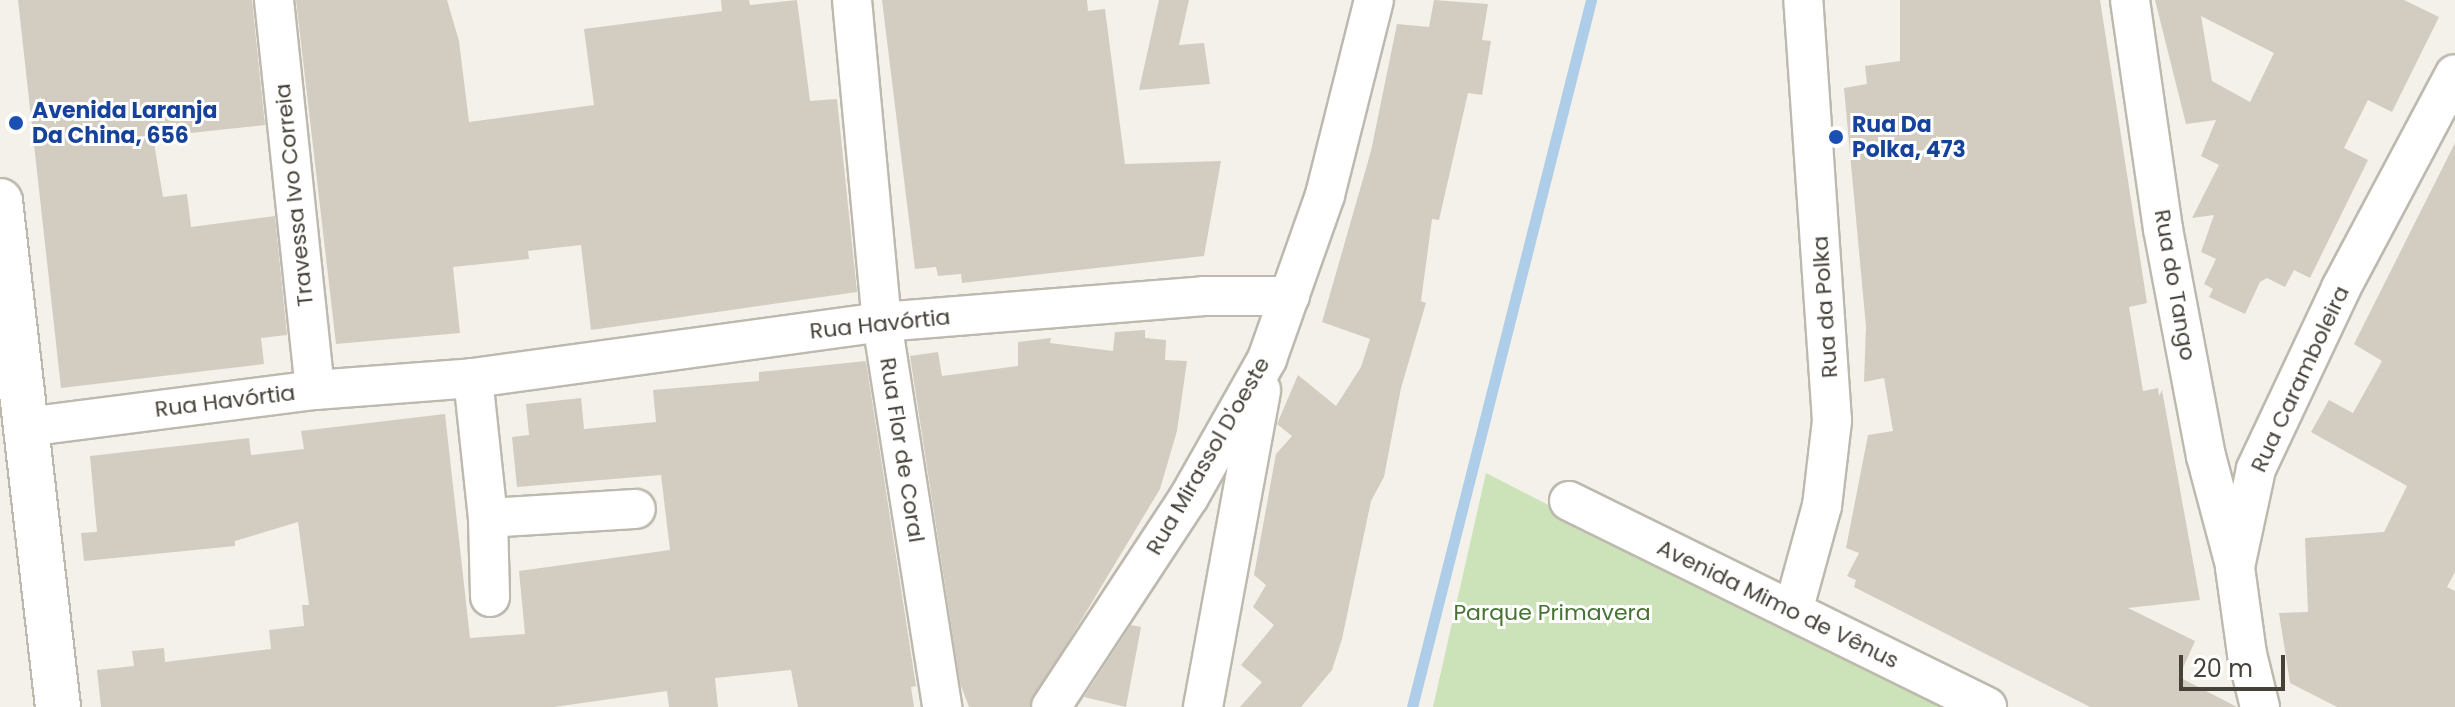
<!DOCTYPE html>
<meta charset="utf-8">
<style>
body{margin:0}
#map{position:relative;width:2455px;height:707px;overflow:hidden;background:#f3f1ea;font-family:Poppins,sans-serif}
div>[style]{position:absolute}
.green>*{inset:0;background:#cce2b8}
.stream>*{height:11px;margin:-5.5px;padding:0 5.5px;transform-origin:5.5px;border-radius:5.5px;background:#aecde8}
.building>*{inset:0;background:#d3cdc1}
.roads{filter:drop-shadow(2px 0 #beb9ae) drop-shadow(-2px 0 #beb9ae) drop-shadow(0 2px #beb9ae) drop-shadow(0 -2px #beb9ae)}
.minor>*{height:38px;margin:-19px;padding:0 19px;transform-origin:19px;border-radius:19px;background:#fff}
.tertiary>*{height:44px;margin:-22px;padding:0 22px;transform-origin:22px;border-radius:22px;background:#fff}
.dots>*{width:22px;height:22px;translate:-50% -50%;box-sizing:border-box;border:4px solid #fff;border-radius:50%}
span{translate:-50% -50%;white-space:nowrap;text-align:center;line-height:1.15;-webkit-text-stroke:6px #fff;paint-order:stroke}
.transit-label{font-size:22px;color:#164399;font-weight:700}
.left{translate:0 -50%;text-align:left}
.street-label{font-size:22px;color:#464239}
.park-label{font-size:22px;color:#467232}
.scale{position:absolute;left:2179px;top:655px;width:106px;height:36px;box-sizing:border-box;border:4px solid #464239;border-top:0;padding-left:10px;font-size:24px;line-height:28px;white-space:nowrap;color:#464239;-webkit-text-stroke:6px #fff;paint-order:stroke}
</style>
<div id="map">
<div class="green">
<div style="clip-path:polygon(1486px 473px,1943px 707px,1433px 707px)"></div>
</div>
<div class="stream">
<div style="left:1412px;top:707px;width:729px;rotate:-75.79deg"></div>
</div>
<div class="building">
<div style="clip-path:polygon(18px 0,252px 0,265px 125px,153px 137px,163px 197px,187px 194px,191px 227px,275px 216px,287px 335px,261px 338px,264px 364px,61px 388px)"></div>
<div style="clip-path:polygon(296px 0,447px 0,459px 41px,469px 122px,594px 105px,584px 29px,722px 11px,721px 0,749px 0,750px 5px,797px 0,810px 101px,837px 99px,857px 292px,591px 330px,581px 245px,528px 251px,529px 259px,453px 267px,460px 333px,336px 344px)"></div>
<div style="clip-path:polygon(882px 0,1087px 0,1088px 11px,1105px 9px,1125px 164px,1221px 161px,1204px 256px,962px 283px,961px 274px,938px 276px,936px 267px,915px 269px)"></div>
<div style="clip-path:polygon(1159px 0,1189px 0,1179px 45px,1204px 43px,1210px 84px,1139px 90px)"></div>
<div style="clip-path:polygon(1434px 0,1488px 4px,1482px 40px,1491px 41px,1482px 95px,1468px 93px,1439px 220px,1432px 219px,1421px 301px,1426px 303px,1401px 388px,1384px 477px,1371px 501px,1342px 639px,1332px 670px,1301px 707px,1240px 707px,1262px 682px,1241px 665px,1274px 625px,1253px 607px,1266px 585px,1254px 575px,1276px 454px,1292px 436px,1277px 424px,1298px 375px,1336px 406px,1361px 367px,1370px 339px,1322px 322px,1371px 151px,1397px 24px,1429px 27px)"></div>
<div style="clip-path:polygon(1900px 0,2100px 0,2147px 303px,2129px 307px,2143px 391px,2158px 388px,2159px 396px,2162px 390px,2200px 600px,2128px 608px,2195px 641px,2179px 677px,2237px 707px,2090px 707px,1854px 587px,1856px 580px,1847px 576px,1859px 553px,1846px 548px,1868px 435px,1893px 431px,1884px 378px,1864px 382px,1866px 327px,1844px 88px,1867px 84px,1865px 66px,1900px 61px)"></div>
<div style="clip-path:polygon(evenodd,2155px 0,2404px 0,2439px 17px,2392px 112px,2368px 100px,2344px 148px,2368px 160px,2310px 278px,2294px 270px,2285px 287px,2267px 278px,2260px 282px,2245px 314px,2209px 297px,2213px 289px,2204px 284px,2216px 259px,2201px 252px,2214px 215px,2192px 218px,2219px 165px,2201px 156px,2216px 120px,2186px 124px,2155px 0,2201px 16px,2274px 53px,2250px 102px,2212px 81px,2201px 16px)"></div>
<div style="clip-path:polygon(2455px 143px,2455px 572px,2447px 587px,2455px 591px,2455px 707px,2337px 707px,2290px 683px,2279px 613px,2308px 612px,2305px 538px,2384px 532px,2407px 486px,2311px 432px,2329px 400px,2353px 413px,2382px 361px,2354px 344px)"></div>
<div style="clip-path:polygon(1145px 330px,1145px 338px,1166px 340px,1165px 360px,1187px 361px,1177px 431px,1160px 489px,1029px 707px,969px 707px,960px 683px,910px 356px,938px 352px,942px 376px,1018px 366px,1018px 342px,1051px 338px,1050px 343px,1113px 351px,1115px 332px)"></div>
<div style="clip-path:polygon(866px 361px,916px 686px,911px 687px,914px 707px,798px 707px,791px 670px,715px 678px,718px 707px,669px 707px,667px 691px,554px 707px,101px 707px,97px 670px,134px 666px,132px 651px,164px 648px,165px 662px,271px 649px,269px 630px,304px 626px,302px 605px,309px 605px,298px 522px,235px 541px,235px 546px,84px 561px,81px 533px,97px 532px,90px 456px,249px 438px,251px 455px,304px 449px,301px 431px,445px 414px,470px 638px,525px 634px,519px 571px,670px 550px,661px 475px,517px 487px,512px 437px,529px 435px,526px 404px,581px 398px,584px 429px,656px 422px,653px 390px,759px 381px,759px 372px)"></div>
<div style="clip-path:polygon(1131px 625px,1141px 627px,1126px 707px,1084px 697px)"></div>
</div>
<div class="roads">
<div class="minor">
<div style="left:274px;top:0;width:392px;rotate:84deg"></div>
<div style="left:852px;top:0;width:323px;rotate:84.7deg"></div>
<div style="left:882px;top:322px;width:390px;rotate:81.1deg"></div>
<div style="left:2130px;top:0;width:231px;rotate:81.8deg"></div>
<div style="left:2163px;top:229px;width:231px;rotate:79.3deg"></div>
<div style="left:2206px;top:456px;width:109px;rotate:75.1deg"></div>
<div style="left:473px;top:378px;width:141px;rotate:83.9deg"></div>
<div style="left:488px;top:518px;width:79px;rotate:88.5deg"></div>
<div style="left:26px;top:427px;width:291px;rotate:-7.3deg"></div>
<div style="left:315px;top:390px;width:158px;rotate:-4.3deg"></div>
<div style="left:473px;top:378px;width:413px;rotate:-7.8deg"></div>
<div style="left:882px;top:322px;width:323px;rotate:-4.6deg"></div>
<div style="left:1204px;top:296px;width:86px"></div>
<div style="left:1569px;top:501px;width:466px;rotate:26.2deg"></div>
<div style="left:488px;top:518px;width:148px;rotate:-3.5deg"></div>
<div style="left:1793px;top:611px;width:109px;rotate:-74.6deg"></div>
<div style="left:1822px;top:506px;width:86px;rotate:-83.3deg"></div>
<div style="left:1832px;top:421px;width:422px;rotate:-93.9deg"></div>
<div style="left:1051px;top:707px;width:251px;rotate:-56.7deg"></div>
<div style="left:1189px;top:497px;width:159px;rotate:-60.5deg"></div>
<div style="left:1267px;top:359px;width:174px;rotate:-70.5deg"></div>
<div style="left:1325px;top:195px;width:201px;rotate:-75.9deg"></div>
<div style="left:1203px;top:707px;width:322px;rotate:-79.6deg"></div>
<div style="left:2260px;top:707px;width:55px;rotate:-103.8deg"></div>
<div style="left:2247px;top:654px;width:88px;rotate:-97.9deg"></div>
<div style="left:2235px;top:567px;width:100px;rotate:-77.9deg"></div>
<div style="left:2256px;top:469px;width:200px;rotate:-64.8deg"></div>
<div style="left:2341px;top:288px;width:242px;rotate:-62deg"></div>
</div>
<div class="tertiary">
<div style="left:0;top:201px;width:509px;rotate:83.46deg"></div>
</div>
</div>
<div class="dots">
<div style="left:16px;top:123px;background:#1a4fb4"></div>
<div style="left:1836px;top:137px;background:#1a4fb4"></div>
</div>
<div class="transit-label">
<span class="left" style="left:32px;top:123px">Avenida Laranja<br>Da China, 656</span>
<span class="left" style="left:1852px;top:137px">Rua Da<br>Polka, 473</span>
</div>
<div class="street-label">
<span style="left:294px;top:195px;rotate:-96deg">Travessa Ivo Correia</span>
<span style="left:2175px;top:285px;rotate:80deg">Rua do Tango</span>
<span style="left:1825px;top:307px;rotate:-94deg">Rua da Polka</span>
<span style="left:880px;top:324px;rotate:-6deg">Rua Havórtia</span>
<span style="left:2300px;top:379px;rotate:-65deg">Rua Caramboleira</span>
<span style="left:225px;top:401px;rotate:-7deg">Rua Havórtia</span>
<span style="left:902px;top:450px;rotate:81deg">Rua Flor de Coral</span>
<span style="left:1208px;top:456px;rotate:-60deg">Rua Mirassol D'oeste</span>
<span style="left:1778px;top:604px;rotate:26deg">Avenida Mimo de Vênus</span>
</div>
<div class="park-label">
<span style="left:1552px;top:613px">Parque Primavera</span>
</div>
<div class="scale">20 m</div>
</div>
